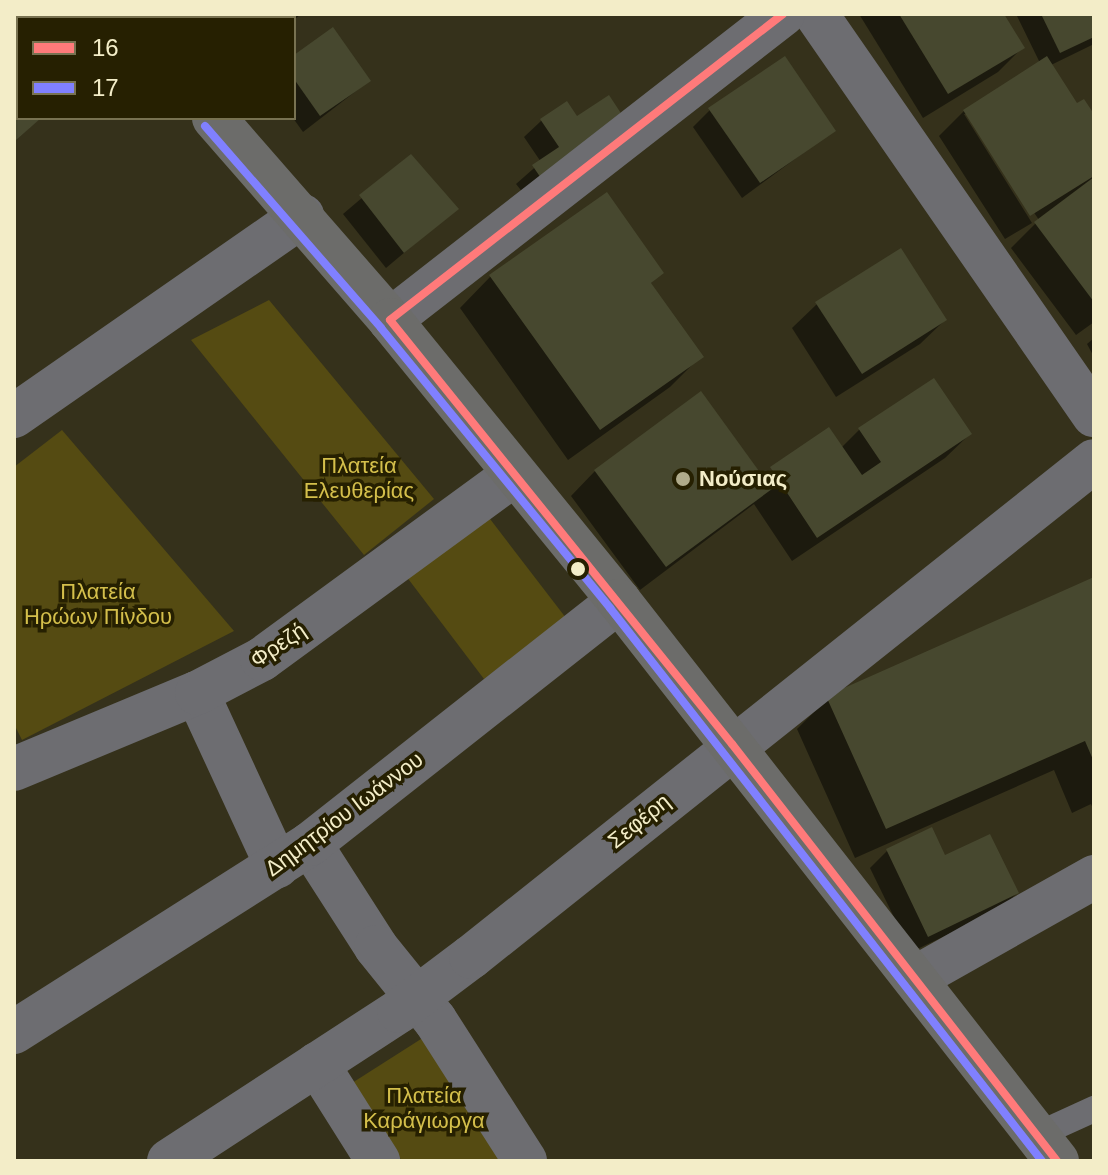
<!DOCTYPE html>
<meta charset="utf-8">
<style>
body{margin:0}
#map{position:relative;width:1108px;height:1175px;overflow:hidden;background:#35311b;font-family:Helvetica,sans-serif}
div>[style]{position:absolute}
.green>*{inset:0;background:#554b12}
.shadow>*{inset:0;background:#0007}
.building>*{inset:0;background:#47482f}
.service>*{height:26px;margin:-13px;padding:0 13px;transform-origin:13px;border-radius:13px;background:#6d6d71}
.minor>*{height:44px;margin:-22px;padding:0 22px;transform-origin:22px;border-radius:22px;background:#6d6d71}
.primary>*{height:44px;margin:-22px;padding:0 22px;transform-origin:22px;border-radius:22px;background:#6c6c6a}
.bus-1>*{height:8px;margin:-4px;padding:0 4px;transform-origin:4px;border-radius:4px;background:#ff7a7a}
.bus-2>*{height:8px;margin:-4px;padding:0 4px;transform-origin:4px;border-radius:4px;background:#8080ff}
.dots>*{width:22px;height:22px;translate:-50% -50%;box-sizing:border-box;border:4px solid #262001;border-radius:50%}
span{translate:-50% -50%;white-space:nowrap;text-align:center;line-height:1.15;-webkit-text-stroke:7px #262001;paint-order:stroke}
.park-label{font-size:22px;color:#d4bf4b}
.poi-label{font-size:22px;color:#f3edc8;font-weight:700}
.left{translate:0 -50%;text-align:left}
.street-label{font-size:22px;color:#f3edc8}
.frame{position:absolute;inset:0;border:16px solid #f3edc8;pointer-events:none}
.legend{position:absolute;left:16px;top:16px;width:280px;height:104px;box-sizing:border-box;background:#262001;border:2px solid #787251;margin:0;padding:10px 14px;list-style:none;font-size:24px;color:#f3edc8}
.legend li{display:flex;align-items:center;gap:16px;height:40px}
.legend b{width:40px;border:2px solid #787251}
</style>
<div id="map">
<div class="green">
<div style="clip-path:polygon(269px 300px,434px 499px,364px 555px,191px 340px)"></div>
<div style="clip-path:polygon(62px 430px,234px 631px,22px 740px,14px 724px,14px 467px)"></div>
<div style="clip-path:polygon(487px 515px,566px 618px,484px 679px,406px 576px)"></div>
<div style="clip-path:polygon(432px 1032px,514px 1161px,402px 1161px,352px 1083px)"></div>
</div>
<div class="shadow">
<div style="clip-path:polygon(182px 14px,301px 14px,294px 20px,178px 18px)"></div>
<div style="clip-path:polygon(859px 14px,1002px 14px,1023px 47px,998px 72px,923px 118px)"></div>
<div style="clip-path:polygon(1016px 14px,1094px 14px,1094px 44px,1051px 65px,1077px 106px,1094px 118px,1094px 322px,1076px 335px,1011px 248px,1039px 220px,968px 114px,964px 114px,1032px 223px,1005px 239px,939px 136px,964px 111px,1040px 63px)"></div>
<div style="clip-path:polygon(14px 51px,18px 118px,40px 118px,14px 142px)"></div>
<div style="clip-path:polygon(294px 57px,369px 81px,303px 132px,293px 118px)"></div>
<div style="clip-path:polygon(710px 110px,833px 131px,742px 198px,693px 127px)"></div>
<div style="clip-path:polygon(577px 119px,528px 199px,516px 184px,541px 162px,524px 137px,541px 121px)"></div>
<div style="clip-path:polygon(410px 157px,456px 209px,386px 268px,343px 214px)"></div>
<div style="clip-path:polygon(661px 273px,650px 284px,701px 356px,670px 387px,568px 460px,460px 308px,490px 277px)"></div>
<div style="clip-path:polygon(817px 304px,945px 320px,920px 344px,836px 397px,792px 328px)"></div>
<div style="clip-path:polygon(1094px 338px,1094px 357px,1087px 344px)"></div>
<div style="clip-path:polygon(829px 430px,841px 448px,859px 430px,970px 434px,945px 458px,792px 561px,754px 504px,640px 590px,571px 496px,595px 471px,762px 478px)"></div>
<div style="clip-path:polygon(1094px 579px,1094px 811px,1091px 804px,1072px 813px,1054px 770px,855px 858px,797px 729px,828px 698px)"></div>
<div style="clip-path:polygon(887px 851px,944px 857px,1017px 893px,1000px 910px,911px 952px,870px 868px)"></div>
</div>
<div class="building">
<div style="clip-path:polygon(194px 14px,299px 14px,294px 18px)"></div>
<div style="clip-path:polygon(899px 14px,1004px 14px,1025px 48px,948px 94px)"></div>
<div style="clip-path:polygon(1041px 14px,1094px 14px,1094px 37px,1060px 53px)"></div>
<div style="clip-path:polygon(333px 27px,371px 81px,320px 116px,294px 79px,294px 55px)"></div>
<div style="clip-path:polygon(14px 48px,18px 118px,41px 118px,14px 142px)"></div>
<div style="clip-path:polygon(785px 56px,836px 131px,760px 183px,708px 108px)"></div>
<div style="clip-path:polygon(1047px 56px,1077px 103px,1084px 99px,1094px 114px,1094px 176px,1030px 216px,963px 110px)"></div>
<div style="clip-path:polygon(609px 95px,630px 127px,545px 184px,532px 165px,559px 147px,540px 119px,567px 101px,577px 116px)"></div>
<div style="clip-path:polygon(411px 154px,459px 209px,404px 253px,359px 195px)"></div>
<div style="clip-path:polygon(1094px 177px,1094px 302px,1034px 222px)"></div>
<div style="clip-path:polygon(607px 192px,664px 273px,651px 283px,704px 357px,600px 430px,489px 275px)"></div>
<div style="clip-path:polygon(901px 248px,947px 320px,862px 374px,815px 302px)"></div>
<div style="clip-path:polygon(934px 378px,972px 434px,817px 538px,770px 467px,829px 427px,862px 475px,881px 462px,858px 428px)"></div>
<div style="clip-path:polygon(701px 391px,772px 489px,666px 567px,594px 470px)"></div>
<div style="clip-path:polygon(1094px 577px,1094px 762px,1085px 741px,886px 829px,826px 696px)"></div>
<div style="clip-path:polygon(932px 827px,945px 855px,990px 834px,1019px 893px,928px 937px,886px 849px)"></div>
</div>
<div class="service">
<div style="left:1037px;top:1135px;width:63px;rotate:-24.5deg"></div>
</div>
<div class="minor">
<div style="left:816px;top:14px;width:488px;rotate:55.3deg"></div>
<div style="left:390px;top:320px;width:498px;rotate:-37.9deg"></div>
<div style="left:14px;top:416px;width:351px;rotate:-34.8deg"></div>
<div style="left:197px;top:693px;width:191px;rotate:65.2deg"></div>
<div style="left:14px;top:769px;width:198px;rotate:-22.6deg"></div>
<div style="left:197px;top:693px;width:73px;rotate:-27.6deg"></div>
<div style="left:262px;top:659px;width:313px;rotate:-36.2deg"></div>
<div style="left:310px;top:844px;width:122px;rotate:57.3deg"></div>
<div style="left:376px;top:947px;width:94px;rotate:51.1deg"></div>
<div style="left:435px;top:1020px;width:167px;rotate:57.4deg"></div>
<div style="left:915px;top:978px;width:206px;rotate:-29.4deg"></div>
<div style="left:14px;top:1032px;width:351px;rotate:-32.4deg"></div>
<div style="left:310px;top:844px;width:393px;rotate:-38.2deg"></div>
<div style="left:317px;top:1064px;width:115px;rotate:57.8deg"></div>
<div style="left:169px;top:1161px;width:275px;rotate:-33.1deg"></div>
<div style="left:399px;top:1011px;width:90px;rotate:-36.9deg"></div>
<div style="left:471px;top:957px;width:796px;rotate:-38.52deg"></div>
</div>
<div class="primary">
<div style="left:120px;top:14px;width:6px;rotate:45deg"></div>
<div style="left:214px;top:118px;width:268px;rotate:48.9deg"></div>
<div style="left:390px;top:320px;width:362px;rotate:50.8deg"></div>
<div style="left:619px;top:601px;width:711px;rotate:51.97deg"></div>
</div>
<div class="bus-1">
<div style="left:783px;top:14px;width:498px;rotate:142.1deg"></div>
<div style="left:390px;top:320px;width:545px;rotate:51.11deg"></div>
<div style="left:732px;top:744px;width:529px;rotate:52.07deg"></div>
</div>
<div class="bus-2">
<div style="left:205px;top:126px;width:268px;rotate:48.9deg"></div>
<div style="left:381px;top:328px;width:362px;rotate:50.7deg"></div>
<div style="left:610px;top:608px;width:702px;rotate:52deg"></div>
</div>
<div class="dots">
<div style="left:683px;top:479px;background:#b0ab8b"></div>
<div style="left:578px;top:569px;background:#f3edc8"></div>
</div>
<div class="park-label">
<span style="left:359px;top:478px">Πλατεία<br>Ελευθερίας</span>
<span style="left:98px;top:604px">Πλατεία<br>Ηρώων Πίνδου</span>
<span style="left:424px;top:1108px">Πλατεία<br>Καράγιωργα</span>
</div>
<div class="poi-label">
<span class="left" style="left:699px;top:479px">Νούσιας</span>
</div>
<div class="street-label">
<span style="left:278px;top:645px;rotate:-34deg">Φρεζή</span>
<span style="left:344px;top:814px;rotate:-37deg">Δημητρίου Ιωάννου</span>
<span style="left:639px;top:821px;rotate:-39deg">Σεφέρη</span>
</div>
<div class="frame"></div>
<ul class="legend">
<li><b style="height:10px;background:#ff7a7a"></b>16</li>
<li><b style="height:10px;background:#8080ff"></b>17</li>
</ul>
</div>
